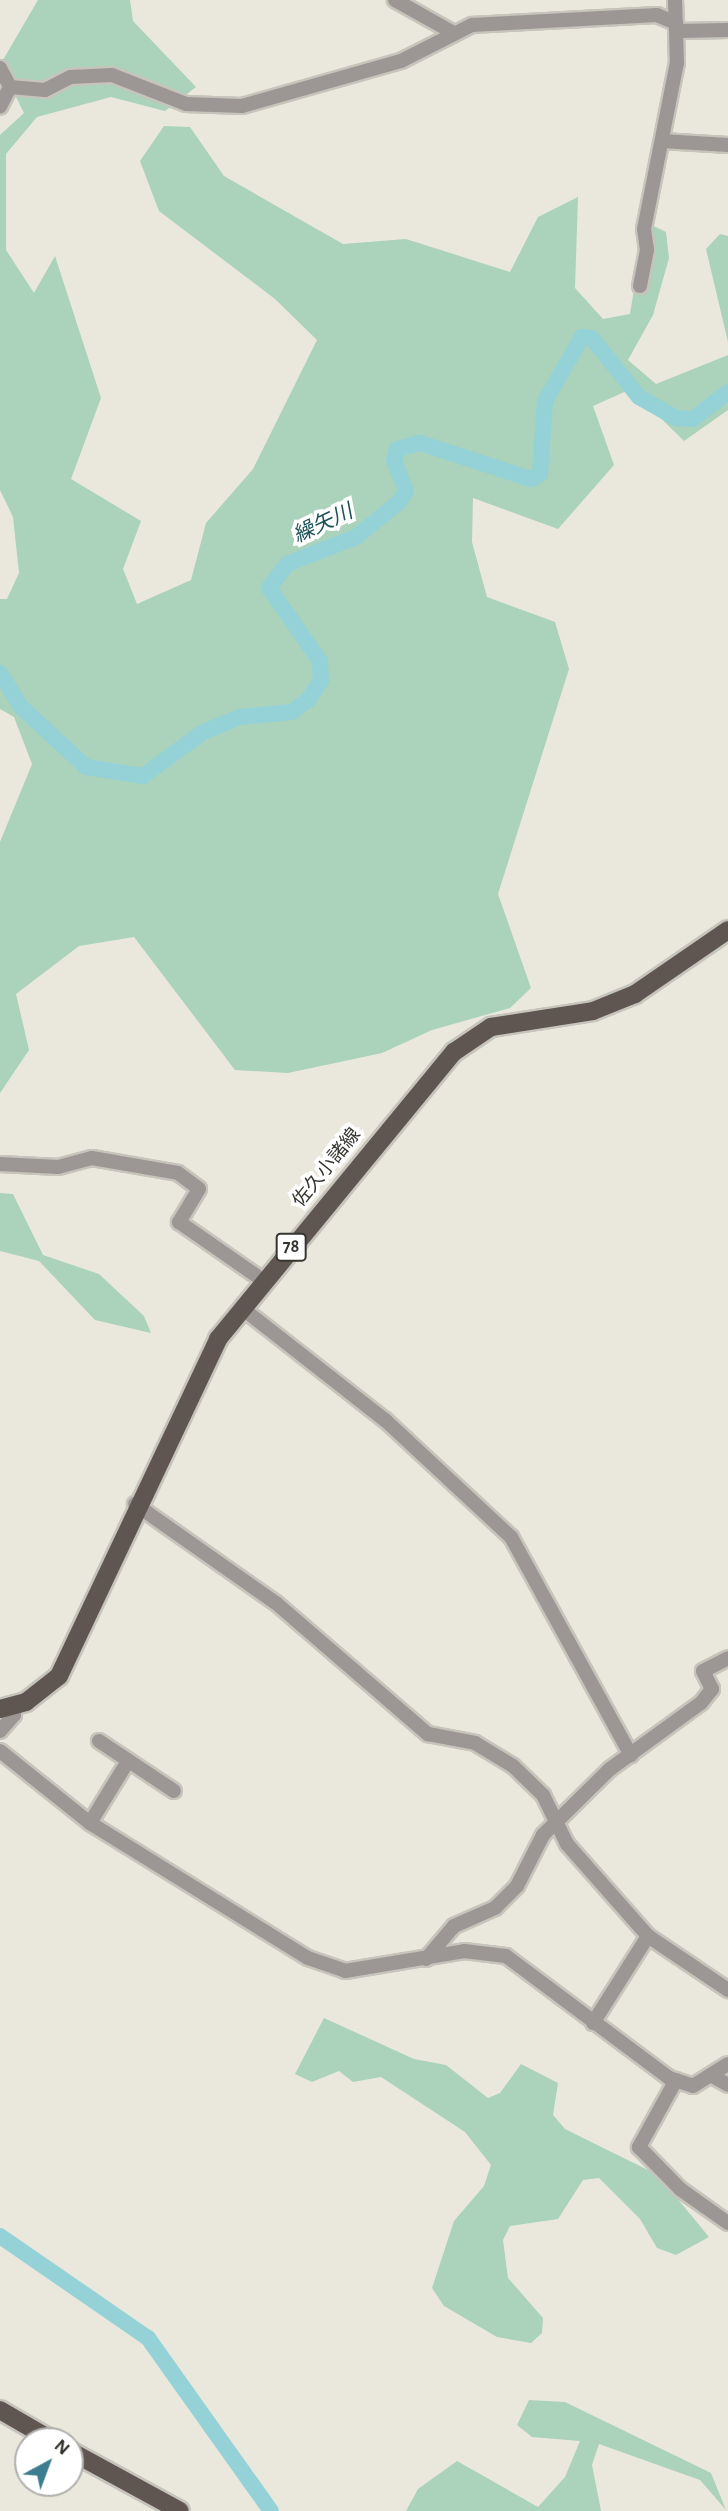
<!DOCTYPE html>
<meta charset="utf-8">
<style>
body{margin:0}
#map{position:relative;width:728px;height:2511px;overflow:hidden;background:#eae8dd;font-family:"Alegreya Sans","Noto Sans JP",sans-serif}
div>[style]{position:absolute}
.green>*{inset:0;background:#abd2bb}
.river>*{height:16px;margin:-8px;padding:0 8px;transform-origin:8px;border-radius:8px;background:#94d2d7}
.roads{filter:drop-shadow(2px 0 #c6c4bb) drop-shadow(-2px 0 #c6c4bb) drop-shadow(0 2px #c6c4bb) drop-shadow(0 -2px #c6c4bb)}
.minor>*{height:14px;margin:-7px;padding:0 7px;transform-origin:7px;border-radius:7px;background:#9c9795}
.major>*{height:18px;margin:-9px;padding:0 9px;transform-origin:9px;border-radius:9px;background:#5f5652}
span{translate:-50% -50%;white-space:nowrap;text-align:center;line-height:1.15;-webkit-text-stroke:7px #fff;paint-order:stroke}
.shield-label span{padding:2px 5px;background:#fff;border:2px solid;border-radius:5px;-webkit-text-stroke-width:0}
.shield-label{font-size:18px;color:#363631;font-weight:700}
.street-label{font-size:19px;color:#363631}
.water-label{font-size:21px;color:#1c5256;font-style:italic}
.north{position:absolute;left:14px;top:2427px;width:70px;height:70px;box-sizing:border-box;background:#fff;border:2px solid #afafad;border-radius:50%;rotate:41deg;font-size:19px;font-weight:700;line-height:28px;text-align:center;color:#363631}
.north::after{content:'';display:block;margin:auto;width:24px;height:32px;background:#3c7d8f;clip-path:polygon(50% 0,100% 100%,50% 72%,0 100%)}
</style>
<div id="map">
<div class="green">
<div style="clip-path:polygon(38px 0,130px 0,133px 21px,196px 87px,165px 111px,111px 97px,37px 117px,6px 154px,6px 250px,34px 293px,55px 256px,101px 398px,71px 479px,141px 521px,123px 569px,137px 604px,191px 580px,206px 523px,253px 469px,317px 340px,275px 299px,159px 211px,140px 161px,164px 126px,190px 127px,224px 176px,343px 244px,406px 239px,510px 272px,538px 217px,578px 197px,575px 288px,603px 319px,630px 314px,645px 222px,666px 232px,669px 258px,653px 315px,628px 360px,656px 384px,728px 355px,728px 410px,684px 441px,631px 389px,593px 406px,614px 465px,558px 529px,473px 498px,472px 542px,487px 597px,555px 622px,569px 669px,498px 894px,531px 988px,510px 1008px,432px 1030px,382px 1053px,288px 1073px,235px 1070px,134px 937px,79px 946px,16px 994px,29px 1050px,0 1093px,0 842px,32px 764px,14px 717px,0 709px,0 599px,7px 599px,19px 573px,13px 517px,0 490px,0 135px,24px 113px,0 65px)"></div>
<div style="clip-path:polygon(720px 234px,728px 236px,728px 342px,706px 249px)"></div>
<div style="clip-path:polygon(0 1193px,13px 1194px,43px 1255px,99px 1274px,144px 1316px,151px 1333px,95px 1320px,39px 1261px,0 1251px)"></div>
<div style="clip-path:polygon(324px 2018px,414px 2059px,446px 2065px,488px 2098px,500px 2093px,521px 2064px,558px 2083px,553px 2115px,565px 2129px,658px 2175px,709px 2237px,676px 2255px,657px 2248px,640px 2219px,599px 2178px,583px 2180px,558px 2219px,510px 2226px,503px 2240px,508px 2278px,543px 2318px,542px 2333px,531px 2343px,497px 2337px,444px 2306px,432px 2288px,454px 2221px,484px 2186px,491px 2165px,465px 2132px,381px 2077px,353px 2082px,339px 2071px,312px 2082px,295px 2074px)"></div>
<div style="clip-path:polygon(529px 2400px,565px 2402px,711px 2473px,726px 2510px,700px 2480px,599px 2444px,592px 2465px,601px 2511px,406px 2511px,418px 2489px,457px 2461px,538px 2507px,565px 2477px,580px 2441px,532px 2437px,517px 2425px)"></div>
</div>
<div class="river">
<div style="left:0;top:673px;width:40px;rotate:58deg"></div>
<div style="left:21px;top:707px;width:88px;rotate:42.7deg"></div>
<div style="left:86px;top:767px;width:58px;rotate:9deg"></div>
<div style="left:143px;top:776px;width:74px;rotate:-36.3deg"></div>
<div style="left:203px;top:732px;width:40px;rotate:-22deg"></div>
<div style="left:240px;top:717px;width:52px;rotate:-5.5deg"></div>
<div style="left:292px;top:712px;width:20px;rotate:-37deg"></div>
<div style="left:308px;top:700px;width:23px;rotate:-56deg"></div>
<div style="left:321px;top:681px;width:20px;rotate:-93deg"></div>
<div style="left:320px;top:661px;width:89px;rotate:-124.9deg"></div>
<div style="left:269px;top:588px;width:30px;rotate:-53deg"></div>
<div style="left:287px;top:564px;width:74px;rotate:-21.4deg"></div>
<div style="left:356px;top:537px;width:55px;rotate:-39.1deg"></div>
<div style="left:399px;top:502px;width:13px;rotate:-58deg"></div>
<div style="left:406px;top:491px;width:33px;rotate:-111deg"></div>
<div style="left:394px;top:460px;width:11px;rotate:-75deg"></div>
<div style="left:397px;top:449px;width:24px;rotate:-15deg"></div>
<div style="left:420px;top:443px;width:117px;rotate:18deg"></div>
<div style="left:531px;top:479px;width:10px;rotate:-29deg"></div>
<div style="left:540px;top:474px;width:73px;rotate:-86.1deg"></div>
<div style="left:545px;top:401px;width:74px;rotate:-60deg"></div>
<div style="left:582px;top:337px;width:10px;rotate:6deg"></div>
<div style="left:592px;top:338px;width:75px;rotate:51.5deg"></div>
<div style="left:639px;top:397px;width:43px;rotate:29.6deg"></div>
<div style="left:676px;top:418px;width:17px;rotate:3deg"></div>
<div style="left:693px;top:419px;width:44px;rotate:-37.6deg"></div>
<div style="left:0;top:2236px;width:180px;rotate:34.6deg"></div>
<div style="left:148px;top:2338px;width:212px;rotate:54.6deg"></div>
</div>
<div class="roads">
<div class="minor">
<div style="left:395px;top:0;width:65px;rotate:29.3deg"></div>
<div style="left:680px;top:31px;width:48px;rotate:-1.2deg"></div>
<div style="left:0;top:68px;width:21px;rotate:62deg"></div>
<div style="left:10px;top:87px;width:22px;rotate:117deg"></div>
<div style="left:10px;top:87px;width:35px;rotate:5deg"></div>
<div style="left:45px;top:90px;width:28px;rotate:-27deg"></div>
<div style="left:70px;top:77px;width:42px;rotate:-2.7deg"></div>
<div style="left:112px;top:75px;width:79px;rotate:21.4deg"></div>
<div style="left:186px;top:104px;width:56px;rotate:2deg"></div>
<div style="left:242px;top:106px;width:165px;rotate:-15.8deg"></div>
<div style="left:401px;top:61px;width:80px;rotate:-26.9deg"></div>
<div style="left:472px;top:25px;width:185px;rotate:-3.1deg"></div>
<div style="left:657px;top:15px;width:21px;rotate:23deg"></div>
<div style="left:662px;top:141px;width:66px;rotate:3.5deg"></div>
<div style="left:640px;top:286px;width:37px;rotate:-79deg"></div>
<div style="left:647px;top:250px;width:21px;rotate:-98deg"></div>
<div style="left:644px;top:229px;width:169px;rotate:-78.8deg"></div>
<div style="left:677px;top:63px;width:63px;rotate:-91.8deg"></div>
<div style="left:0;top:1164px;width:58px;rotate:3deg"></div>
<div style="left:58px;top:1167px;width:35px;rotate:-15deg"></div>
<div style="left:92px;top:1158px;width:87px;rotate:9.9deg"></div>
<div style="left:178px;top:1173px;width:26px;rotate:37deg"></div>
<div style="left:199px;top:1189px;width:39px;rotate:121deg"></div>
<div style="left:179px;top:1222px;width:103px;rotate:34.8deg"></div>
<div style="left:242px;top:1308px;width:182px;rotate:38.1deg"></div>
<div style="left:385px;top:1420px;width:172px;rotate:42.9deg"></div>
<div style="left:511px;top:1537px;width:249px;rotate:61.2deg"></div>
<div style="left:135px;top:1504px;width:172px;rotate:35.1deg"></div>
<div style="left:276px;top:1603px;width:201px;rotate:40.8deg"></div>
<div style="left:428px;top:1734px;width:48px;rotate:10.8deg"></div>
<div style="left:475px;top:1743px;width:44px;rotate:31.2deg"></div>
<div style="left:513px;top:1766px;width:42px;rotate:44deg"></div>
<div style="left:543px;top:1795px;width:55px;rotate:63.9deg"></div>
<div style="left:567px;top:1844px;width:123px;rotate:48.6deg"></div>
<div style="left:648px;top:1936px;width:97px;rotate:34deg"></div>
<div style="left:0;top:1731px;width:21px;rotate:-49deg"></div>
<div style="left:14px;top:1715px;width:9px;rotate:-96deg"></div>
<div style="left:99px;top:1741px;width:90px;rotate:33.7deg"></div>
<div style="left:0;top:1751px;width:115px;rotate:38.7deg"></div>
<div style="left:90px;top:1823px;width:256px;rotate:31.8deg"></div>
<div style="left:308px;top:1958px;width:39px;rotate:19deg"></div>
<div style="left:345px;top:1971px;width:121px;rotate:-9.5deg"></div>
<div style="left:464px;top:1951px;width:42px;rotate:6.8deg"></div>
<div style="left:506px;top:1956px;width:204px;rotate:36.8deg"></div>
<div style="left:669px;top:2078px;width:25px;rotate:18deg"></div>
<div style="left:693px;top:2086px;width:41px;rotate:-32.2deg"></div>
<div style="left:90px;top:1823px;width:73px;rotate:-58.5deg"></div>
<div style="left:426px;top:1959px;width:43px;rotate:-49.7deg"></div>
<div style="left:454px;top:1926px;width:45px;rotate:-23.7deg"></div>
<div style="left:495px;top:1908px;width:31px;rotate:-45deg"></div>
<div style="left:517px;top:1886px;width:57px;rotate:-63deg"></div>
<div style="left:543px;top:1835px;width:94px;rotate:-44.6deg"></div>
<div style="left:610px;top:1769px;width:112px;rotate:-36deg"></div>
<div style="left:701px;top:1703px;width:18px;rotate:-52deg"></div>
<div style="left:712px;top:1689px;width:20px;rotate:-117deg"></div>
<div style="left:703px;top:1671px;width:28px;rotate:-27deg"></div>
<div style="left:593px;top:2023px;width:103px;rotate:-57.7deg"></div>
<div style="left:712px;top:2076px;width:18px;rotate:29deg"></div>
<div style="left:676px;top:2080px;width:77px;rotate:118.9deg"></div>
<div style="left:639px;top:2147px;width:59px;rotate:45.7deg"></div>
<div style="left:680px;top:2189px;width:59px;rotate:35.3deg"></div>
</div>
<div class="major">
<div style="left:0;top:1709px;width:27px;rotate:-15deg"></div>
<div style="left:26px;top:1702px;width:42px;rotate:-38.2deg"></div>
<div style="left:59px;top:1676px;width:373px;rotate:-64.7deg"></div>
<div style="left:218px;top:1339px;width:372px;rotate:-50.6deg"></div>
<div style="left:454px;top:1052px;width:45px;rotate:-34deg"></div>
<div style="left:491px;top:1027px;width:103px;rotate:-8.9deg"></div>
<div style="left:593px;top:1011px;width:45px;rotate:-22deg"></div>
<div style="left:635px;top:994px;width:113px;rotate:-34.5deg"></div>
<div style="left:0;top:2410px;width:61px;rotate:30.3deg"></div>
<div style="left:70px;top:2451px;width:125px;rotate:28.6deg"></div>
</div>
</div>
<div class="shield-label">
<span style="left:291px;top:1247px">78</span>
</div>
<div class="street-label">
<span style="left:327px;top:1168px;rotate:-51deg">佐久小諸線</span>
</div>
<div class="water-label">
<span style="left:323px;top:524px;rotate:-25deg">繰矢川</span>
</div>
<div class="north">N</div>
</div>
